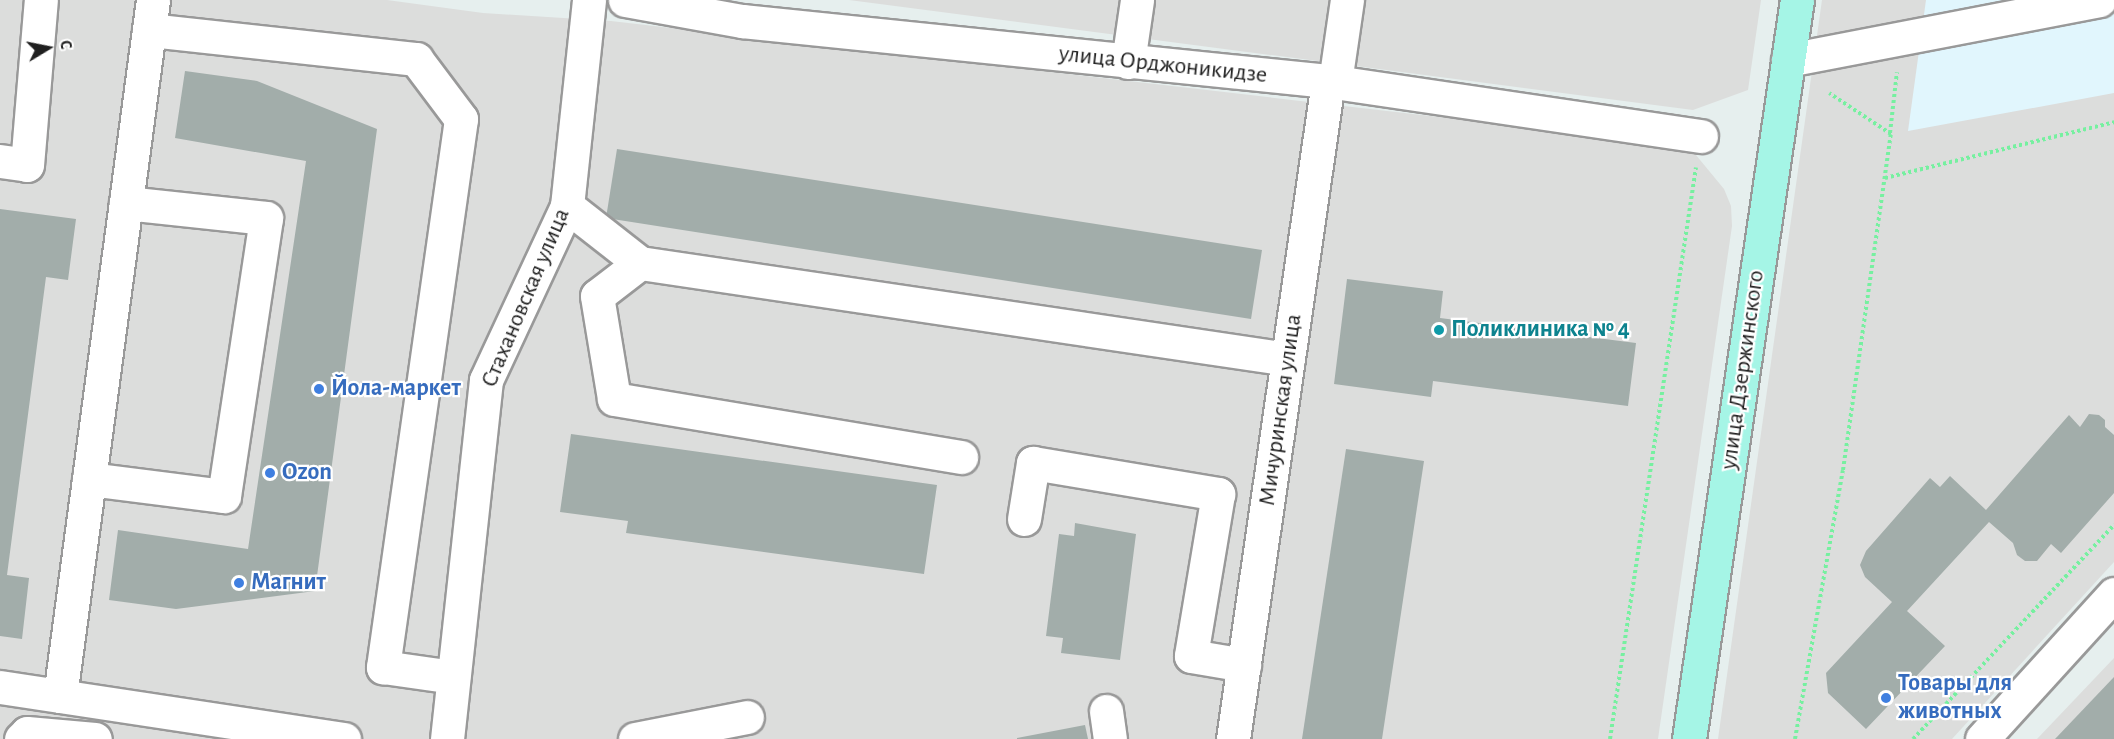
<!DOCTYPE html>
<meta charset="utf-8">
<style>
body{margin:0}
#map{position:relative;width:2114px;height:739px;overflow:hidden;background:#e6efee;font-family:"Alegreya Sans",sans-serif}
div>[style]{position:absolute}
.residential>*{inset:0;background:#dcdddc}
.education>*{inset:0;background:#e1f6fd}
.building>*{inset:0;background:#a2adaa}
.path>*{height:4px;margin-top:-2px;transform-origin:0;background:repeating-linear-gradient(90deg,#76f0a0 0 3px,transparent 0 6px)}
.roads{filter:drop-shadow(2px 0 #999) drop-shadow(-2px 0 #999) drop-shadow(0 2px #999) drop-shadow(0 -2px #999)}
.minor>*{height:33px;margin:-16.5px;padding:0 16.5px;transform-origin:16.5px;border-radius:16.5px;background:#fff}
.major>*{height:33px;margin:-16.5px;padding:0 16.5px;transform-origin:16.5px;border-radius:16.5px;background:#a5f5e6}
.dots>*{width:16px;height:16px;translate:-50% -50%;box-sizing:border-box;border:3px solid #fff;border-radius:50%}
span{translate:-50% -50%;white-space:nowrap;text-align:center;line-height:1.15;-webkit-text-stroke:4.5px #fff;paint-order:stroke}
.street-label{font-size:24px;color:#1f1f1f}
.culture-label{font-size:24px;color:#0d838f;font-weight:700}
.left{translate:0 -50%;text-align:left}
.shop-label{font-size:24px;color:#366cbe;font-weight:700}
.north{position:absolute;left:18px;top:18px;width:60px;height:60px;-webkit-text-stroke:4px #fff;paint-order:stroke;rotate:80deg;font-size:16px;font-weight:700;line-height:24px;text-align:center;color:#1f1f1f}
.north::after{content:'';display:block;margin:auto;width:21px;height:27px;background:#1f1f1f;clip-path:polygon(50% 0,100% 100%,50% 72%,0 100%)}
</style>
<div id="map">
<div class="residential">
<div style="clip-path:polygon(0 0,387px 0,483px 13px,611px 21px,1655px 142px,1691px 149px,1724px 189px,1731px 206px,1732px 226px,1658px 739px,0 739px)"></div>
<div style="clip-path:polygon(849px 0,1761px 0,1748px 90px,1693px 110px)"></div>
<div style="clip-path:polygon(1822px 0,2114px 0,2114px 562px,1952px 739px,1718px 739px)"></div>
<div style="clip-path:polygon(2114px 658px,2114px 739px,2037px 739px)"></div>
</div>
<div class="education">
<div style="clip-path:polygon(1926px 0,2114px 0,2114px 93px,1908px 131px)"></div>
</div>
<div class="building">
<div style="clip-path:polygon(185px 71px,257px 81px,377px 129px,315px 591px,176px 609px,109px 600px,118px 530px,248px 549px,306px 161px,175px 138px)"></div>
<div style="clip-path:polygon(617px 149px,1262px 250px,1251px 319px,606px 218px)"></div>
<div style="clip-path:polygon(0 209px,76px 219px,68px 280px,46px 277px,7px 575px,29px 578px,22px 639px,0 636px)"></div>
<div style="clip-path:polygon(1347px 279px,1443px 291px,1440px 318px,1636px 343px,1628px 406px,1433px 381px,1431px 397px,1334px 384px)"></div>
<div style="clip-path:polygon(2089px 414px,2099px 415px,2105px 420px,2105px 427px,2114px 435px,2114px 493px,2061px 553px,2051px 544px,2037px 561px,2025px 561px,2017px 555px,2013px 543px,1989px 522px,1907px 611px,1945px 646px,1866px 729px,1828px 693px,1826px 673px,1892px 602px,1865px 577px,1860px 565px,1866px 551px,1930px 478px,1940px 487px,1950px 476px,1986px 510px,2069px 415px,2080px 427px)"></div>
<div style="clip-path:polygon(571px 434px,937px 485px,924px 574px,626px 533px,628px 521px,560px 512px)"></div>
<div style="clip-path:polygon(1346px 449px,1424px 461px,1382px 739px,1302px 739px)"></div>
<div style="clip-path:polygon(1075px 523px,1136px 534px,1120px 660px,1061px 653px,1063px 638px,1046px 636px,1059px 534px,1074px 536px)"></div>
<div style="clip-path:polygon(2114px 677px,2114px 739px,2055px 739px)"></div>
<div style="clip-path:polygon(1085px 725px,1088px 739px,1017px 739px,1017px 738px)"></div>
</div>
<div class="path">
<div style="left:1890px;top:133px;width:61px;rotate:-83.5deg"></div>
<div style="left:1885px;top:178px;width:236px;rotate:-13.7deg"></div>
<div style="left:1610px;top:739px;width:578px;rotate:-81.45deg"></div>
<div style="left:1795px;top:739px;width:273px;rotate:-79.9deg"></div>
<div style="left:1843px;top:470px;width:339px;rotate:-81.9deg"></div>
<div style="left:1891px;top:134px;width:74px;rotate:-146.5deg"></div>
<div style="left:1913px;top:739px;width:294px;rotate:-46.8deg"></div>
</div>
<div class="roads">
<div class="minor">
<div style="left:625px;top:0;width:119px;rotate:10.2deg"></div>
<div style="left:742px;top:21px;width:589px;rotate:5.85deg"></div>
<div style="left:1328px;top:81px;width:377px;rotate:8.4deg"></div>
<div style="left:149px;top:30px;width:269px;rotate:6.2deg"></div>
<div style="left:416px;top:59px;width:75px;rotate:53.1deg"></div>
<div style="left:461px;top:119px;width:554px;rotate:98.1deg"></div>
<div style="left:383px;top:667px;width:71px;rotate:8.1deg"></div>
<div style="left:1788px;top:60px;width:317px;rotate:-10.9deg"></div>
<div style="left:1128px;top:62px;width:63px;rotate:-81.7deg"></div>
<div style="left:1335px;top:82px;width:83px;rotate:-81.7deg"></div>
<div style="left:0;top:161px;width:27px;rotate:8deg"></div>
<div style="left:27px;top:165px;width:166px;rotate:-85.2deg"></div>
<div style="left:567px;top:206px;width:93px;rotate:38deg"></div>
<div style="left:640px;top:263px;width:655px;rotate:8.43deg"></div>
<div style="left:640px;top:263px;width:54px;rotate:142.5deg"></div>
<div style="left:597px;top:296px;width:104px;rotate:80.6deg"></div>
<div style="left:614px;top:399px;width:352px;rotate:9.5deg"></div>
<div style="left:89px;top:479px;width:136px;rotate:7.2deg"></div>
<div style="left:224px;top:496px;width:281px;rotate:-81.4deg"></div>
<div style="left:266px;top:218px;width:141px;rotate:-173.9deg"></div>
<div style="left:1024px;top:519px;width:57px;rotate:-80.9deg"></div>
<div style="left:1033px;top:463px;width:188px;rotate:9.5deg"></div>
<div style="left:1218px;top:494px;width:164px;rotate:99.5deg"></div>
<div style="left:1191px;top:656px;width:54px;rotate:9.6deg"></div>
<div style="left:0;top:687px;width:348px;rotate:8.6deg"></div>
<div style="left:60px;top:696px;width:702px;rotate:-82.39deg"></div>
<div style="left:1106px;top:711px;width:28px;rotate:82deg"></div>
<div style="left:21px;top:739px;width:8px;rotate:-45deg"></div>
<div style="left:27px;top:733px;width:68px;rotate:5deg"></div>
<div style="left:447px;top:739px;width:361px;rotate:-83.8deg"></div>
<div style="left:486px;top:380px;width:192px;rotate:-65deg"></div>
<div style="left:567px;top:206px;width:207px;rotate:-83.9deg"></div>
<div style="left:635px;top:739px;width:114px;rotate:-11.1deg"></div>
<div style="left:1233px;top:739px;width:665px;rotate:-81.78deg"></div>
<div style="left:1982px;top:739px;width:196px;rotate:-47.7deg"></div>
</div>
<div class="major">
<div style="left:1689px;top:739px;width:747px;rotate:-81.69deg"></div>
</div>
</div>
<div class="dots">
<div style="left:1439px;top:330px;background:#0f9aa8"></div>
<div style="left:319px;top:389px;background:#3f7fe0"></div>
<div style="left:270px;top:473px;background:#3f7fe0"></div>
<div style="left:239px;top:583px;background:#3f7fe0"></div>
<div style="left:1886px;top:698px;background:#3f7fe0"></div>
</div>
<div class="street-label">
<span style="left:1163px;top:65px;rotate:6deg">улица Орджоникидзе</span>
<span style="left:526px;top:298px;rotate:-67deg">Стахановская улица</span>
<span style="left:1743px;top:370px;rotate:-82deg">улица Дзержинского</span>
<span style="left:1281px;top:410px;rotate:-82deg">Мичуринская улица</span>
</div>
<div class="culture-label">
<span class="left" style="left:1451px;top:330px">Поликлиника № 4</span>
</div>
<div class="shop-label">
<span class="left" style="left:331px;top:389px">Йола-маркет</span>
<span class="left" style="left:282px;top:473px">Ozon</span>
<span class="left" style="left:251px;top:583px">Магнит</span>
<span class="left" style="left:1898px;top:698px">Товары для<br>животных</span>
</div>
<div class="north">С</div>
</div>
